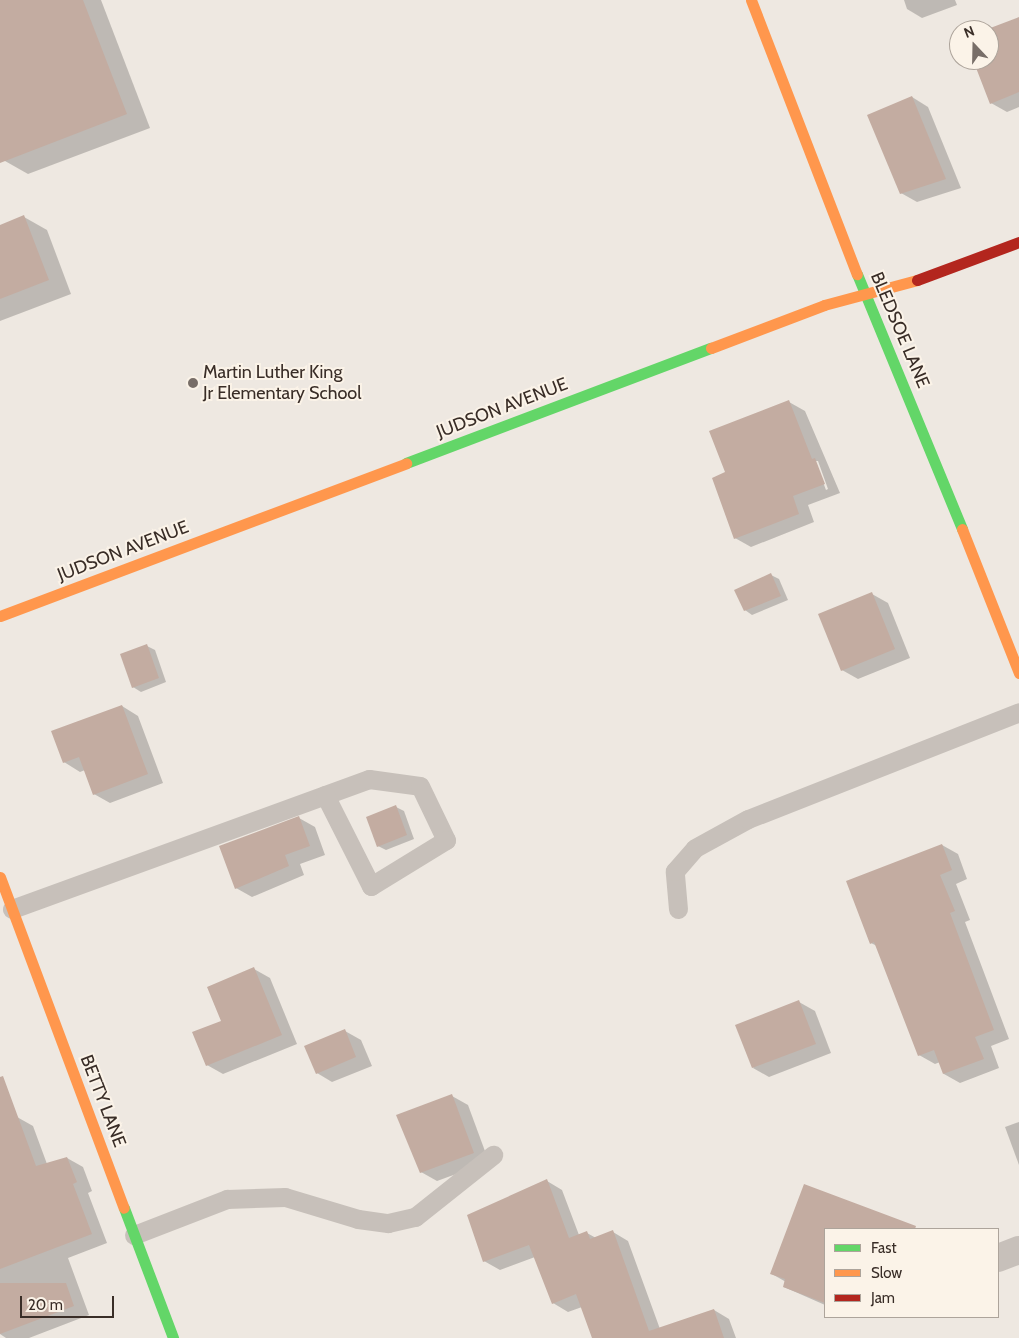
<!DOCTYPE html>
<style>
body{margin:0}
#map{position:relative;width:1019px;height:1338px;overflow:hidden;background:#eee8e1;font-family:Cabin,sans-serif}
div>[style]{position:absolute}
.shadow>*{inset:0;background:#0003}
.building>*{inset:0;background:#c3aca1}
.lane>*{height:19px;margin:-9.5px;padding:0 9.5px;transform-origin:9.5px;border-radius:9.5px;background:#c7c0ba}
.street>*{height:28px;margin:-14px;padding:0 14px;transform-origin:14px;border-radius:14px;background:#c7c0ba}
.fast>*{height:11px;margin:-5.5px;padding:0 5.5px;transform-origin:5.5px;border-radius:5.5px;background:#63d668}
.slow>*{height:11px;margin:-5.5px;padding:0 5.5px;transform-origin:5.5px;border-radius:5.5px;background:#ff974d}
.jam>*{height:11px;margin:-5.5px;padding:0 5.5px;transform-origin:5.5px;border-radius:5.5px;background:#b3261e}
.dots>*{width:14px;height:14px;translate:-50% -50%;box-sizing:border-box;border:2px solid #fbf3e8;border-radius:50%}
span{translate:-50% -50%;white-space:nowrap;text-align:center;line-height:1.15;-webkit-text-stroke:4px #fbf3e8;paint-order:stroke}
.street-label{font-size:18px;color:#392d27}
.poi-label{font-size:18px;color:#392d27}
.left{translate:0 -50%;text-align:left}
.legend{position:absolute;left:824px;top:1228px;width:175px;height:90px;box-sizing:border-box;background:#fbf3e8;border:1px solid #ada49b;margin:0;padding:6px 9px;list-style:none;font-size:15px;color:#392d27}
.legend li{display:flex;align-items:center;gap:10px;height:25px}
.legend b{width:25px;border:1px solid #ada49b}
.north{position:absolute;left:949px;top:20px;width:50px;height:50px;box-sizing:border-box;background:#fbf3e8;border:1px solid #ada49b;border-radius:50%;rotate:339deg;font-size:14px;font-weight:700;line-height:20px;text-align:center;color:#392d27}
.north::after{content:'';display:block;margin:auto;width:18px;height:22px;background:#786e68;clip-path:polygon(50% 0,100% 100%,50% 72%,0 100%)}
.scale{position:absolute;left:20px;top:1296px;width:94px;height:22px;box-sizing:border-box;border:2px solid #392d27;border-top:0;padding-left:6px;font-size:15px;line-height:18px;white-space:nowrap;color:#392d27;-webkit-text-stroke:4px #fbf3e8;paint-order:stroke}
</style>
<div id="map">
<div class="shadow">
<div style="clip-path:polygon(0 0,101px 0,150px 128px,28px 174px,5px 161px,0 149px)"></div>
<div style="clip-path:polygon(904px 0,955px 0,957px 5px,922px 18px,907px 9px)"></div>
<div style="clip-path:polygon(1019px 18px,1019px 107px,1007px 112px,991px 103px,975px 60px,989px 60px,989px 30px)"></div>
<div style="clip-path:polygon(912px 97px,928px 107px,961px 188px,917px 202px,901px 193px)"></div>
<div style="clip-path:polygon(24px 217px,47px 230px,71px 294px,0 321px,0 226px)"></div>
<div style="clip-path:polygon(evenodd,789px 402px,805px 411px,840px 493px,808px 505px,814px 522px,751px 547px,735px 538px,727px 473px,789px 402px,815px 461px,818px 461px,828px 489px,826px 490px,815px 461px)"></div>
<div style="clip-path:polygon(771px 575px,779px 579px,788px 600px,752px 615px,745px 610px)"></div>
<div style="clip-path:polygon(872px 594px,888px 603px,910px 658px,858px 679px,842px 670px)"></div>
<div style="clip-path:polygon(147px 646px,155px 650px,166px 682px,141px 692px,133px 687px)"></div>
<div style="clip-path:polygon(122px 706px,138px 716px,163px 783px,110px 803px,94px 794px,85px 770px,80px 772px,64px 762px)"></div>
<div style="clip-path:polygon(396px 807px,404px 811px,414px 839px,386px 850px,378px 846px)"></div>
<div style="clip-path:polygon(299px 818px,315px 827px,325px 855px,300px 864px,304px 875px,252px 897px,236px 888px)"></div>
<div style="clip-path:polygon(942px 845px,958px 854px,967px 879px,956px 884px,970px 920px,965px 922px,1009px 1039px,991px 1046px,999px 1068px,960px 1083px,944px 1074px,940px 1062px,935px 1064px,919px 1055px,877px 946px,871px 943px)"></div>
<div style="clip-path:polygon(254px 969px,270px 978px,297px 1044px,223px 1074px,207px 1065px,222px 1022px)"></div>
<div style="clip-path:polygon(799px 1002px,815px 1011px,831px 1053px,769px 1077px,753px 1068px)"></div>
<div style="clip-path:polygon(345px 1031px,361px 1040px,372px 1066px,332px 1082px,317px 1073px)"></div>
<div style="clip-path:polygon(452px 1096px,468px 1105px,489px 1162px,437px 1181px,421px 1172px)"></div>
<div style="clip-path:polygon(17px 1117px,33px 1126px,47px 1164px,67px 1158px,83px 1167px,92px 1191px,88px 1193px,107px 1243px,68px 1258px,89px 1315px,29px 1338px,6px 1338px,0 1334px,0 1123px)"></div>
<div style="clip-path:polygon(1019px 1122px,1019px 1165px,1005px 1127px)"></div>
<div style="clip-path:polygon(547px 1181px,562px 1190px,579px 1235px,587px 1233px,596px 1238px,613px 1232px,628px 1241px,660px 1329px,714px 1310px,729px 1319px,736px 1338px,594px 1338px,582px 1307px,568px 1312px,553px 1303px,535px 1257px,500px 1270px,484px 1261px)"></div>
<div style="clip-path:polygon(804px 1186px,879px 1214px,871px 1229px,825px 1229px,825px 1305px,784px 1287px,786px 1282px,772px 1274px)"></div>
</div>
<div class="building">
<div style="clip-path:polygon(0 0,83px 0,127px 114px,0 163px)"></div>
<div style="clip-path:polygon(1019px 17px,1019px 92px,990px 104px,973px 60px,989px 60px,989px 30px,985px 30px)"></div>
<div style="clip-path:polygon(912px 96px,946px 179px,900px 194px,867px 115px)"></div>
<div style="clip-path:polygon(24px 215px,49px 280px,0 299px,0 225px)"></div>
<div style="clip-path:polygon(789px 400px,812px 459px,815px 458px,825px 484px,793px 496px,799px 514px,734px 539px,712px 478px,725px 472px,709px 431px)"></div>
<div style="clip-path:polygon(771px 573px,781px 596px,744px 611px,734px 590px)"></div>
<div style="clip-path:polygon(872px 592px,895px 649px,841px 671px,818px 614px)"></div>
<div style="clip-path:polygon(147px 644px,159px 678px,132px 688px,120px 654px)"></div>
<div style="clip-path:polygon(122px 705px,148px 774px,93px 795px,79px 757px,63px 763px,51px 731px)"></div>
<div style="clip-path:polygon(396px 805px,407px 835px,377px 847px,366px 817px)"></div>
<div style="clip-path:polygon(299px 816px,310px 846px,285px 855px,289px 866px,235px 889px,219px 846px)"></div>
<div style="clip-path:polygon(942px 844px,952px 870px,940px 875px,955px 911px,950px 913px,994px 1030px,975px 1037px,984px 1059px,943px 1074px,934px 1050px,918px 1056px,874px 942px,870px 944px,846px 881px)"></div>
<div style="clip-path:polygon(254px 967px,282px 1035px,206px 1066px,192px 1032px,221px 1021px,207px 987px)"></div>
<div style="clip-path:polygon(799px 1000px,816px 1044px,752px 1068px,735px 1025px)"></div>
<div style="clip-path:polygon(345px 1029px,356px 1057px,316px 1074px,304px 1046px)"></div>
<div style="clip-path:polygon(3px 1076px,36px 1166px,67px 1157px,77px 1182px,73px 1184px,92px 1234px,0 1269px,0 1077px)"></div>
<div style="clip-path:polygon(452px 1094px,474px 1153px,420px 1173px,396px 1115px)"></div>
<div style="clip-path:polygon(547px 1179px,569px 1238px,587px 1231px,590px 1239px,613px 1230px,649px 1331px,714px 1309px,724px 1338px,592px 1338px,576px 1294px,552px 1304px,529px 1245px,483px 1262px,467px 1215px)"></div>
<div style="clip-path:polygon(804px 1184px,916px 1226px,915px 1229px,825px 1229px,825px 1303px,783px 1287px,785px 1279px,770px 1274px)"></div>
<div style="clip-path:polygon(0 1283px,66px 1283px,74px 1306px,0 1334px)"></div>
</div>
<div class="lane">
<div style="left:12px;top:909px;width:380px;rotate:-20deg"></div>
<div style="left:369px;top:779px;width:51px;rotate:7.8deg"></div>
<div style="left:420px;top:786px;width:60px;rotate:64.3deg"></div>
<div style="left:446px;top:840px;width:88px;rotate:148.5deg"></div>
<div style="left:371px;top:886px;width:102px;rotate:-116.8deg"></div>
<div style="left:678px;top:909px;width:38px;rotate:-95deg"></div>
<div style="left:675px;top:871px;width:30px;rotate:-49deg"></div>
<div style="left:695px;top:848px;width:60px;rotate:-28.7deg"></div>
<div style="left:748px;top:819px;width:291px;rotate:-21.5deg"></div>
<div style="left:134px;top:1235px;width:100px;rotate:-21.2deg"></div>
<div style="left:227px;top:1199px;width:58px;rotate:-2deg"></div>
<div style="left:285px;top:1197px;width:76px;rotate:16.8deg"></div>
<div style="left:358px;top:1219px;width:30px;rotate:8deg"></div>
<div style="left:388px;top:1223px;width:28px;rotate:-13deg"></div>
<div style="left:415px;top:1217px;width:100px;rotate:-38.5deg"></div>
</div>
<div class="street">
<div style="left:998px;top:1258px;width:22px;rotate:-21deg"></div>
</div>
<div class="fast">
<div style="left:857px;top:274px;width:276px;rotate:67.6deg"></div>
<div style="left:406px;top:463px;width:326px;rotate:-20.7deg"></div>
<div style="left:124px;top:1208px;width:139px;rotate:69.3deg"></div>
</div>
<div class="slow">
<div style="left:751px;top:0;width:294px;rotate:68.9deg"></div>
<div style="left:711px;top:348px;width:121px;rotate:-20.8deg"></div>
<div style="left:824px;top:305px;width:96px;rotate:-15deg"></div>
<div style="left:962px;top:529px;width:155px;rotate:68.4deg"></div>
<div style="left:0;top:616px;width:434px;rotate:-20.6deg"></div>
<div style="left:0;top:877px;width:353px;rotate:69.5deg"></div>
</div>
<div class="jam">
<div style="left:917px;top:280px;width:109px;rotate:-20.4deg"></div>
</div>
<div class="dots">
<div style="left:193px;top:383px;background:#786e68"></div>
</div>
<div class="street-label">
<span style="left:900px;top:330px;rotate:67deg">BLEDSOE LANE</span>
<span style="left:502px;top:408px;rotate:-21deg">JUDSON AVENUE</span>
<span style="left:123px;top:551px;rotate:-21deg">JUDSON AVENUE</span>
<span style="left:103px;top:1101px;rotate:69deg">BETTY LANE</span>
</div>
<div class="poi-label">
<span class="left" style="left:203px;top:383px">Martin Luther King<br>Jr Elementary School</span>
</div>
<ul class="legend">
<li><b style="height:6px;background:#63d668"></b>Fast</li>
<li><b style="height:6px;background:#ff974d"></b>Slow</li>
<li><b style="height:6px;background:#b3261e"></b>Jam</li>
</ul>
<div class="north">N</div>
<div class="scale">20 m</div>
</div>
